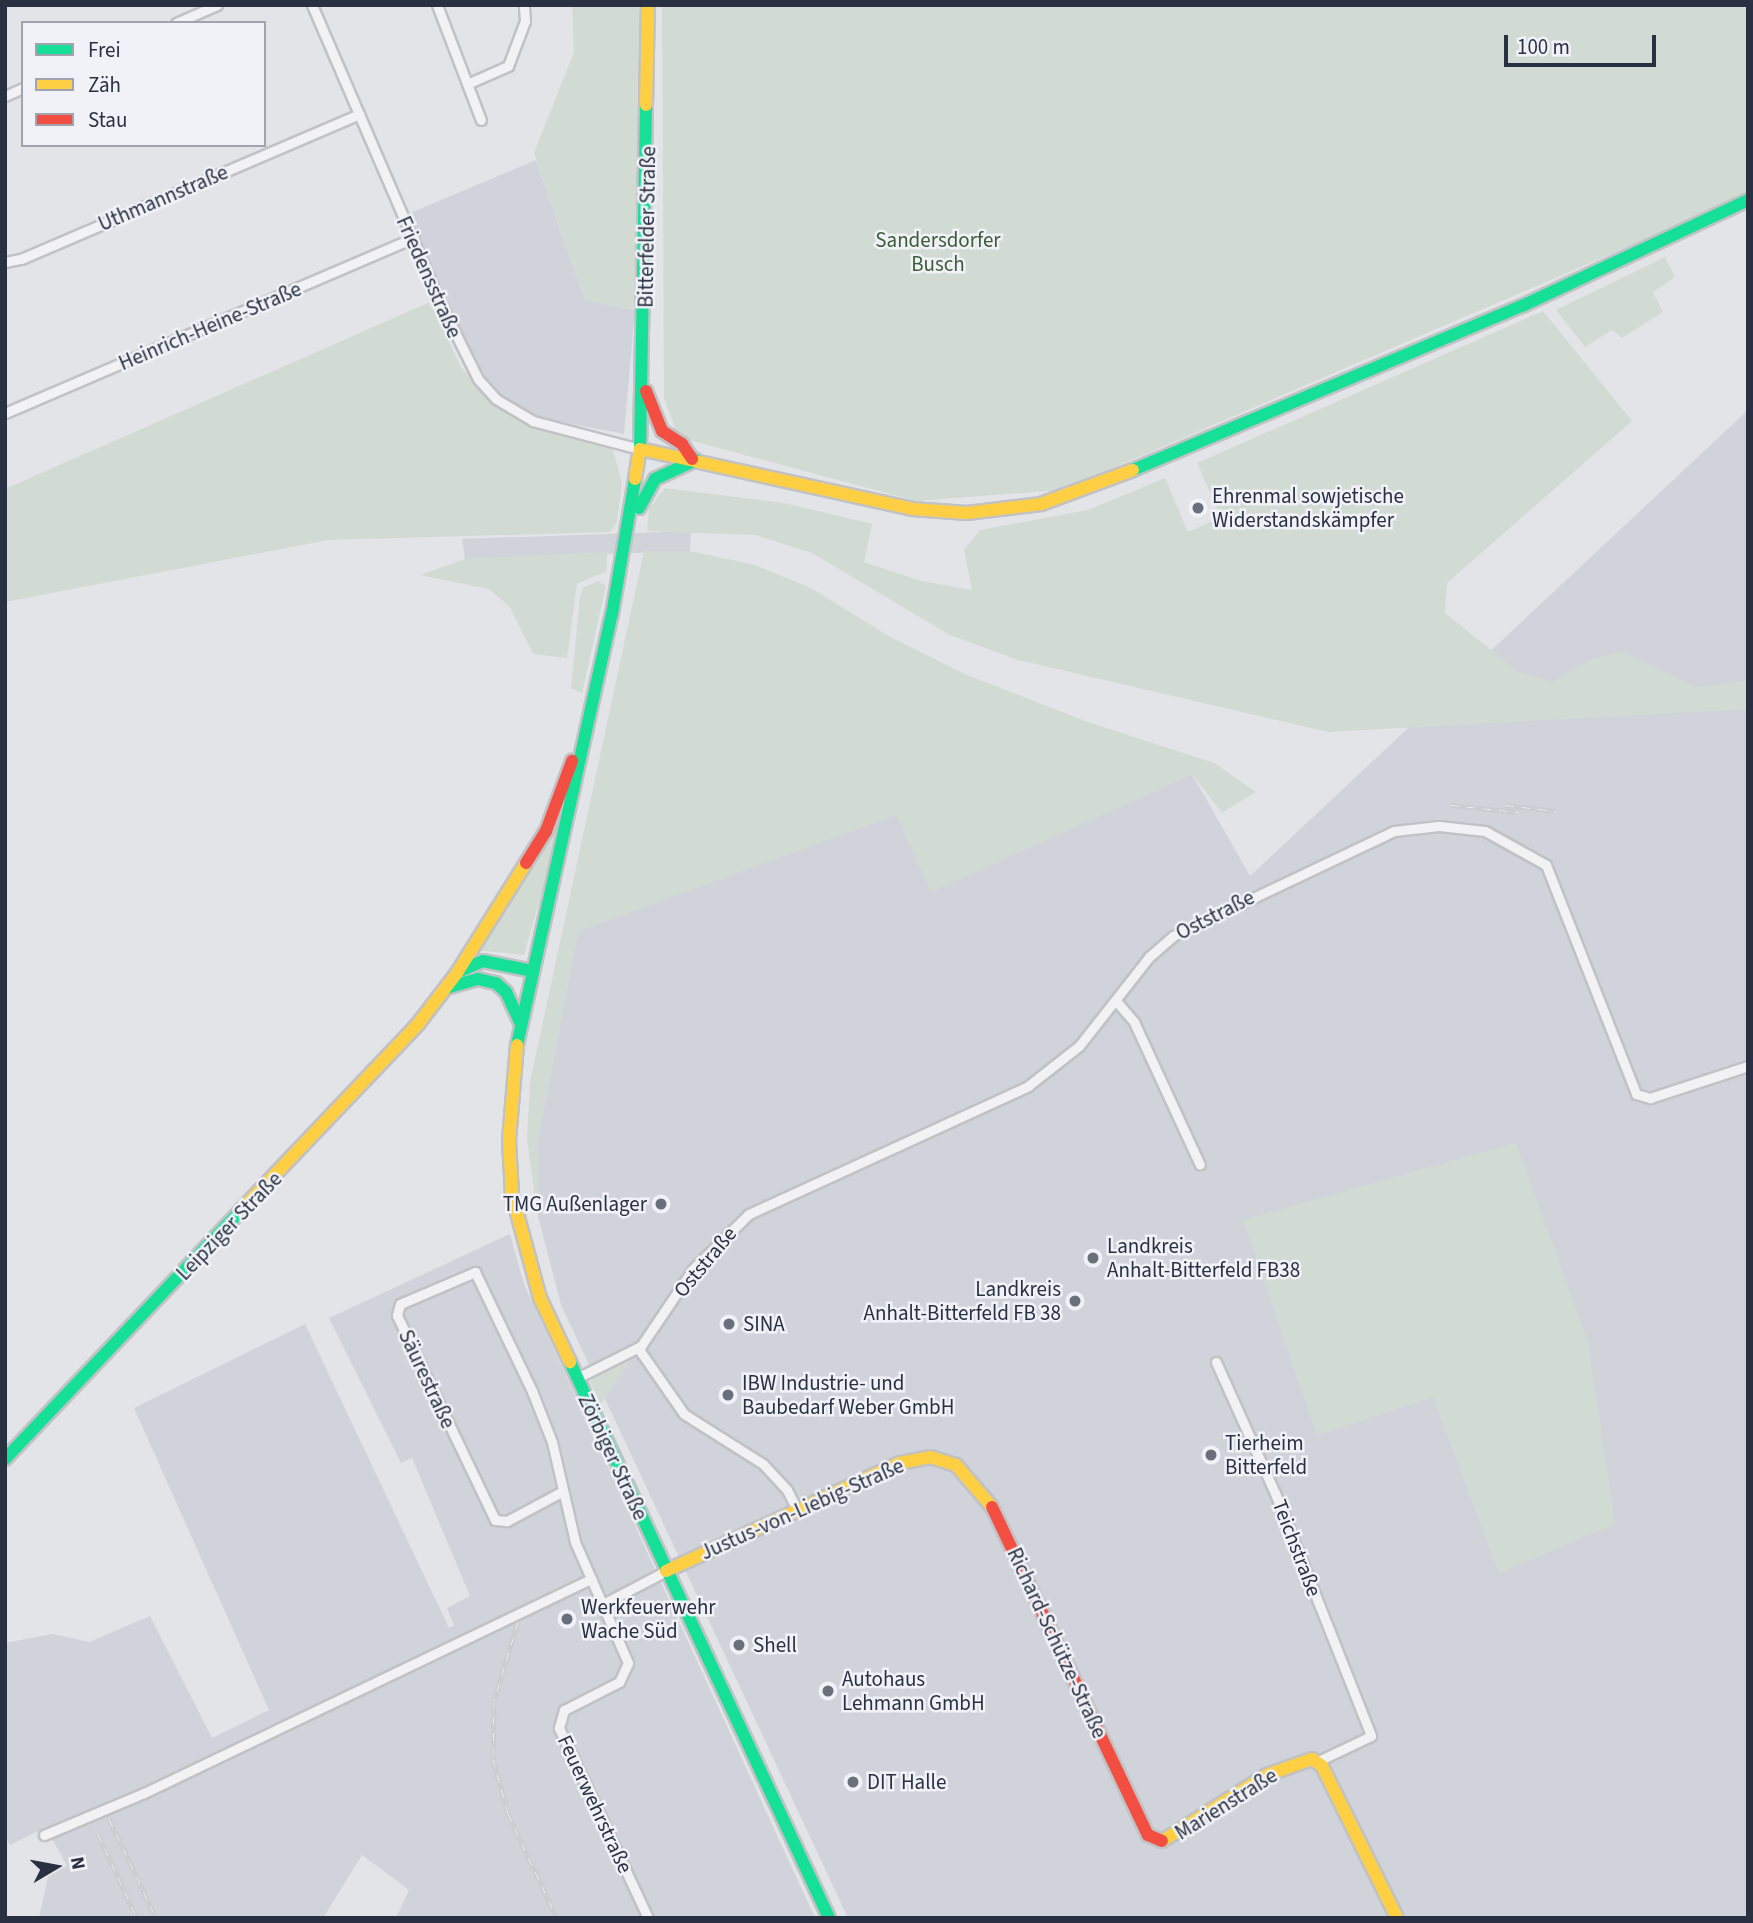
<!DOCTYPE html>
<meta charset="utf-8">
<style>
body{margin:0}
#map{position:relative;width:1753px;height:1923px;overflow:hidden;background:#e3e4e7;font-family:"Source Sans 3",sans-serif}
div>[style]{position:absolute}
.built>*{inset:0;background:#d1d3da}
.green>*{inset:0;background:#d2dbd3}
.roads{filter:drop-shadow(2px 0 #c1c2c5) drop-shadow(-2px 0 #c1c2c5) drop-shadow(0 2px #c1c2c5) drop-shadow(0 -2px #c1c2c5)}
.street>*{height:9px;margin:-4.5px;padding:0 4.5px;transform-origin:4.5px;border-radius:4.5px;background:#f2f2f4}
.fast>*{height:12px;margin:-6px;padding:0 6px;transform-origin:6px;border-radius:6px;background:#16e098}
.slow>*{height:12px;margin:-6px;padding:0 6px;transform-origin:6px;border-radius:6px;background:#ffcf43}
.jam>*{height:12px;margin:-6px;padding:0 6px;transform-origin:6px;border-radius:6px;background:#f24e42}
.rail>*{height:5px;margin-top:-2.5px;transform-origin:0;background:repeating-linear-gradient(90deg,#f0f2f7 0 8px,#cbcdd0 0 16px);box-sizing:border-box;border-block:2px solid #cbcdd0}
.dots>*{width:19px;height:19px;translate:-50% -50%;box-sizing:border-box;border:4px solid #f0f2f7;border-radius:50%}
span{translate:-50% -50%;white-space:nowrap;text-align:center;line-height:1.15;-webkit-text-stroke:5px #f0f2f7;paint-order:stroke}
.street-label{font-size:21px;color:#293041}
.park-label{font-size:21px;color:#3b5c37}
.poi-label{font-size:21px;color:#293041}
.left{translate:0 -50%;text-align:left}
.right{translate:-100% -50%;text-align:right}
.frame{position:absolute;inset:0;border:7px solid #293041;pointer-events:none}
.legend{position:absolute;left:21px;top:21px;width:245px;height:126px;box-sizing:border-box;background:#f0f2f7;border:2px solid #a0a4ae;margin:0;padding:9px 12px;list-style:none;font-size:21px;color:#293041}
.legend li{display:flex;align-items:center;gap:14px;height:35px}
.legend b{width:35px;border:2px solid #a0a4ae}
.north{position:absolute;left:21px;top:1832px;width:70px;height:70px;-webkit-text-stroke:5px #f0f2f7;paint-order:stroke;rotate:80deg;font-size:19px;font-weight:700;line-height:28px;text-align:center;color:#293041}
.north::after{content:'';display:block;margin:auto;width:24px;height:32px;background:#293041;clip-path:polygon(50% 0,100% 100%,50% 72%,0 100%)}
.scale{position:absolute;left:1504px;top:35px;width:152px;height:32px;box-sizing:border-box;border:4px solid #293041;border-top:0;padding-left:9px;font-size:21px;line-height:24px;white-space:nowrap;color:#293041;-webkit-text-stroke:5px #f0f2f7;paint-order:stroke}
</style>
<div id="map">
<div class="built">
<div style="clip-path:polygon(536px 160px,585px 300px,635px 310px,624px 434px,540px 418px,496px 393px,473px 362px,408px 214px)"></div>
<div style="clip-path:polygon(1748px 410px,1748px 1918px,848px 1918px,561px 1305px,537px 1212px,538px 1140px,578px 931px,897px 814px,932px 891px,1192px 774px,1250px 876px)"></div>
<div style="clip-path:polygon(691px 531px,690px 551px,465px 559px,462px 539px)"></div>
<div style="clip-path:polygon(510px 1234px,524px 1284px,815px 1918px,396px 1918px,409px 1890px,362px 1855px,323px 1918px,39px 1918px,48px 1877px,67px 1866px,46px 1827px,10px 1845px,5px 1835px,5px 1643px,52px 1634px,89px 1642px,150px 1616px,212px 1738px,269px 1710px,134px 1408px,305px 1324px,449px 1628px,454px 1625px,447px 1608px,470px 1596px,412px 1458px,401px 1463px,329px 1318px)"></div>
</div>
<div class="green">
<div style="clip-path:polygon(572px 5px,640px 5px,635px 310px,585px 300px,534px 153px,574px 52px)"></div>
<div style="clip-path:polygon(662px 5px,1748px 5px,1748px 191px,1688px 221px,1062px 490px,916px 501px,678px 437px,664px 398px)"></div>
<div style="clip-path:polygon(1665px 257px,1675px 277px,1653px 292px,1663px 312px,1622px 338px,1612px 330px,1585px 347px,1556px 310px)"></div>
<div style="clip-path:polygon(430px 302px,461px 367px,497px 408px,532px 426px,613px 450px,622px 483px,617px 522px,610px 532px,328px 540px,5px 602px,5px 489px)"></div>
<div style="clip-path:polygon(1543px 311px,1632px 421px,1447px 583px,1445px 613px,1520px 673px,1553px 682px,1592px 659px,1623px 652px,1696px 687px,1748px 681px,1748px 709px,1328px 732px,1018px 660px,950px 635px,812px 553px,755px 535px,647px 531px,649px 508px,665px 488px,784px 503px,872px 524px,864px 562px,921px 581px,972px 590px,964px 550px,980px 530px,1088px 510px,1165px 478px,1188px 532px,1221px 517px,1197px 463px)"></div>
<div style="clip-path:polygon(644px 551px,690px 551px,755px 565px,811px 588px,892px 638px,967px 675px,1088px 722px,1214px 763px,1256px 792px,1222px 813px,1192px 774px,931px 892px,896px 815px,578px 931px,538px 1140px,537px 1212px,527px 1140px,530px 1082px)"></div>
<div style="clip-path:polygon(607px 552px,607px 571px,577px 584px,567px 658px,533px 654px,510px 607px,489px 589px,420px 575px,465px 559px)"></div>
<div style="clip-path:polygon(598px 581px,606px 586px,582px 693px,571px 688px,580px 596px,584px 587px)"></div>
<div style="clip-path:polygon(558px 814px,564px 816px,524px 955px,474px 950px)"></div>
<div style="clip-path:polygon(1516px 1143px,1588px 1342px,1615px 1524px,1499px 1573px,1433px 1397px,1317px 1435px,1243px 1220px)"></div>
<div style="clip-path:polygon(632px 1358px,601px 1404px,590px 1382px,593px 1377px)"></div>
</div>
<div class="roads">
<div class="street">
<div style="left:312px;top:5px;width:321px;rotate:66.7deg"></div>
<div style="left:439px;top:300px;width:88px;rotate:63.7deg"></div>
<div style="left:478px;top:379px;width:27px;rotate:48deg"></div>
<div style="left:496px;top:399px;width:43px;rotate:30.7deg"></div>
<div style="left:533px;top:421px;width:111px;rotate:14.7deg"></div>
<div style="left:437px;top:5px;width:123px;rotate:69.1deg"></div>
<div style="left:176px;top:23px;width:45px;rotate:-23.7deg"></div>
<div style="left:467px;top:84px;width:45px;rotate:-23.7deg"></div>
<div style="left:508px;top:66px;width:48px;rotate:-69.3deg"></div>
<div style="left:525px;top:21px;width:16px;rotate:-94deg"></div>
<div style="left:5px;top:96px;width:20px;rotate:-24deg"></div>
<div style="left:5px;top:262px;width:16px;rotate:-11deg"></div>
<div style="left:21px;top:259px;width:368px;rotate:-23.2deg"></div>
<div style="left:5px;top:413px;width:445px;rotate:-23.2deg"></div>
<div style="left:1116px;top:1001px;width:28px;rotate:49deg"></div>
<div style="left:1134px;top:1022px;width:157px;rotate:65.2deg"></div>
<div style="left:638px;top:1348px;width:80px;rotate:55.1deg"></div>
<div style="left:684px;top:1414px;width:93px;rotate:32.3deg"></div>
<div style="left:763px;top:1464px;width:35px;rotate:47deg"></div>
<div style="left:787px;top:1490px;width:25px;rotate:63deg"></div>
<div style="left:1216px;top:1362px;width:144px;rotate:65.8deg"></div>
<div style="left:1275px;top:1493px;width:261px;rotate:68.4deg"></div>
<div style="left:1371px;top:1736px;width:59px;rotate:154.7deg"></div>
<div style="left:577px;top:1378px;width:72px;rotate:-26.6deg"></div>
<div style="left:641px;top:1346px;width:93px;rotate:-56deg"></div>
<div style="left:693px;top:1269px;width:78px;rotate:-44.5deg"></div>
<div style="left:749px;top:1214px;width:307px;rotate:-24.6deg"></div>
<div style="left:1028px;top:1086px;width:65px;rotate:-38.1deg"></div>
<div style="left:1079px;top:1046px;width:113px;rotate:-51.8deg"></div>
<div style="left:1149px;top:957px;width:32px;rotate:-41deg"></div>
<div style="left:1173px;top:936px;width:245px;rotate:-25.4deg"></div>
<div style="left:1394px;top:831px;width:45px;rotate:-6.3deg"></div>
<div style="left:1439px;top:826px;width:46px;rotate:6.2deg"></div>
<div style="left:1485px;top:831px;width:70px;rotate:29.1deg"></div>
<div style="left:1546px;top:865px;width:246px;rotate:68.5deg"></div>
<div style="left:1636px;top:1094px;width:15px;rotate:16deg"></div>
<div style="left:1650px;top:1098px;width:103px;rotate:-18.1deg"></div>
<div style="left:563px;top:1491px;width:64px;rotate:151.8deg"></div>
<div style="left:507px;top:1521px;width:12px;rotate:-175deg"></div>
<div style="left:495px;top:1520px;width:227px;rotate:-115.6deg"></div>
<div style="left:397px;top:1315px;width:11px;rotate:-75deg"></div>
<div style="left:400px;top:1304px;width:82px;rotate:-23.1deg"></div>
<div style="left:475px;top:1272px;width:132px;rotate:64.4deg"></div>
<div style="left:532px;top:1391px;width:55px;rotate:68.6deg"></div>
<div style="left:552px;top:1442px;width:103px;rotate:77deg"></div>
<div style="left:575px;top:1542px;width:132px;rotate:66.3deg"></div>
<div style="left:628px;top:1663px;width:21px;rotate:115deg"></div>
<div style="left:619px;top:1682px;width:62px;rotate:153deg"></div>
<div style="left:564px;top:1710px;width:19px;rotate:106deg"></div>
<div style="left:559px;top:1728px;width:210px;rotate:64.9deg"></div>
<div style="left:603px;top:1604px;width:71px;rotate:-27.6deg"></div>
<div style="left:44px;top:1835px;width:108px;rotate:-22.8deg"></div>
<div style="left:144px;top:1793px;width:496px;rotate:-25.6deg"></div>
</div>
<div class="fast">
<div style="left:640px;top:449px;width:344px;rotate:-89deg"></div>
<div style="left:1133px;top:470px;width:422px;rotate:-22.9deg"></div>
<div style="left:1522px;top:306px;width:250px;rotate:-25.1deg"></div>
<div style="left:639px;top:508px;width:33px;rotate:-61deg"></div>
<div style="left:655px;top:479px;width:45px;rotate:-24.9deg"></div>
<div style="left:458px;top:972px;width:27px;rotate:-24deg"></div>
<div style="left:483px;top:961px;width:50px;rotate:11.5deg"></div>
<div style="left:446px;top:988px;width:33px;rotate:-16deg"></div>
<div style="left:478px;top:979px;width:18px;rotate:13deg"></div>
<div style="left:496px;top:983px;width:13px;rotate:42deg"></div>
<div style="left:506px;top:992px;width:35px;rotate:65deg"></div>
<div style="left:517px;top:1045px;width:441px;rotate:-77.6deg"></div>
<div style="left:612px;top:614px;width:137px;rotate:-80.3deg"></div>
<div style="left:570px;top:1362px;width:613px;rotate:65.02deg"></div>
<div style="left:5px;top:1459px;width:344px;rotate:-46.5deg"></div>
</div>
<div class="slow">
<div style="left:646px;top:105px;width:100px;rotate:-88.9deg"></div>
<div style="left:635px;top:479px;width:30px;rotate:-81deg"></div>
<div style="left:640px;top:449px;width:279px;rotate:12.4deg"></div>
<div style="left:912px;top:509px;width:55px;rotate:4.2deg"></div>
<div style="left:967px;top:513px;width:75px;rotate:-6.9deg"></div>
<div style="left:1041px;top:504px;width:98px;rotate:-20.3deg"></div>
<div style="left:517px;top:1045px;width:96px;rotate:94.8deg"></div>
<div style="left:509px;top:1141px;width:54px;rotate:86.8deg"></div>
<div style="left:512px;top:1195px;width:107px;rotate:74.8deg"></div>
<div style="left:540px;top:1298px;width:71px;rotate:64.9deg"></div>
<div style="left:242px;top:1209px;width:255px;rotate:-46.4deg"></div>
<div style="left:418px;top:1024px;width:64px;rotate:-52.6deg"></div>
<div style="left:457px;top:973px;width:130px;rotate:-57.9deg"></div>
<div style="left:666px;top:1571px;width:258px;rotate:-24.8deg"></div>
<div style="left:900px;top:1463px;width:31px;rotate:-11deg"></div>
<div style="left:930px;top:1457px;width:27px;rotate:17deg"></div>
<div style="left:956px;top:1465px;width:55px;rotate:49.4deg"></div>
<div style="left:1162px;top:1841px;width:124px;rotate:-32.2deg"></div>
<div style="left:1267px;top:1775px;width:48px;rotate:-19.6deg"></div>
<div style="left:1312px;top:1759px;width:12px;rotate:35deg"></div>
<div style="left:1322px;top:1766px;width:169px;rotate:63.7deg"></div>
</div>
<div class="jam">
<div style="left:646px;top:391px;width:43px;rotate:68.2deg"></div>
<div style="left:662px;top:431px;width:24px;rotate:33deg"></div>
<div style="left:682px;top:444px;width:18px;rotate:56deg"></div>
<div style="left:526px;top:863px;width:38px;rotate:-58deg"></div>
<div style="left:546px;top:831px;width:75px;rotate:-69.6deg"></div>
<div style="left:992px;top:1507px;width:363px;rotate:64.6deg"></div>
<div style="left:1148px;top:1835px;width:15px;rotate:23deg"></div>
</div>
</div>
<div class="rail">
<div style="left:1451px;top:805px;width:67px;rotate:6deg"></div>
<div style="left:1506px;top:805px;width:49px;rotate:7deg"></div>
<div style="left:518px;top:1622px;width:83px;rotate:106.9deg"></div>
<div style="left:494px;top:1701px;width:58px;rotate:91deg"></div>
<div style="left:493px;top:1759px;width:57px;rotate:74.7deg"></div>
<div style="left:508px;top:1814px;width:115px;rotate:64.8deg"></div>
<div style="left:109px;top:1819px;width:110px;rotate:64.6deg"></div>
<div style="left:98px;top:1834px;width:93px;rotate:65.1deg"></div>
</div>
<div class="dots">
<div style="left:1198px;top:508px;background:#6a6f7b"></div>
<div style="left:661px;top:1204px;background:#6a6f7b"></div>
<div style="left:1093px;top:1258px;background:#6a6f7b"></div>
<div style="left:1075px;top:1301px;background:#6a6f7b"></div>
<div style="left:729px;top:1324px;background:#6a6f7b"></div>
<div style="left:728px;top:1395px;background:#6a6f7b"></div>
<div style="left:1211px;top:1455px;background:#6a6f7b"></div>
<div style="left:567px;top:1619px;background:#6a6f7b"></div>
<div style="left:739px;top:1645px;background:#6a6f7b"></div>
<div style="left:828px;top:1691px;background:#6a6f7b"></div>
<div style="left:853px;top:1782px;background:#6a6f7b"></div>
</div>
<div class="street-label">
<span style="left:163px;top:198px;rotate:-23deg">Uthmannstraße</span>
<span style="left:647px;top:227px;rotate:-89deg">Bitterfelder Straße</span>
<span style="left:429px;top:277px;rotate:66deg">Friedensstraße</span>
<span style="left:210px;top:326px;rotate:-23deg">Heinrich-Heine-Straße</span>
<span style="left:1215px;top:915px;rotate:-27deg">Oststraße</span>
<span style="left:229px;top:1226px;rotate:-46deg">Leipziger Straße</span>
<span style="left:705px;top:1262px;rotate:-50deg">Oststraße</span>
<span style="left:427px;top:1379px;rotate:65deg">Säurestraße</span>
<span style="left:613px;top:1457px;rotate:65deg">Zörbiger Straße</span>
<span style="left:802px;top:1509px;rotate:-24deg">Justus-von-Liebig-Straße</span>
<span style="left:1297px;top:1548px;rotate:69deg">Teichstraße</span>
<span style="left:1057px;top:1643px;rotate:65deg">Richard-Schütze-Straße</span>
<span style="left:595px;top:1804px;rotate:65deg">Feuerwehrstraße</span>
<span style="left:1226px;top:1804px;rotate:-32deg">Marienstraße</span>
</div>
<div class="park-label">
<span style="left:938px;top:252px">Sandersdorfer<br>Busch</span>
</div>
<div class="poi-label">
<span class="left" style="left:1212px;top:508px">Ehrenmal sowjetische<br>Widerstandskämpfer</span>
<span class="right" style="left:647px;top:1204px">TMG Außenlager</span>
<span class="left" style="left:1107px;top:1258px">Landkreis<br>Anhalt-Bitterfeld FB38</span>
<span class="right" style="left:1061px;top:1301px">Landkreis<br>Anhalt-Bitterfeld FB 38</span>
<span class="left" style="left:743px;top:1324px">SINA</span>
<span class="left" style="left:742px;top:1395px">IBW Industrie- und<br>Baubedarf Weber GmbH</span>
<span class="left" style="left:1225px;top:1455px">Tierheim<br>Bitterfeld</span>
<span class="left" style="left:581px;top:1619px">Werkfeuerwehr<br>Wache Süd</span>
<span class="left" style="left:753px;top:1645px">Shell</span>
<span class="left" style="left:842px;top:1691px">Autohaus<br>Lehmann GmbH</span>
<span class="left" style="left:867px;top:1782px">DIT Halle</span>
</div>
<div class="frame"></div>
<ul class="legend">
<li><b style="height:9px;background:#16e098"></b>Frei</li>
<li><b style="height:9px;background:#ffcf43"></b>Zäh</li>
<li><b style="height:9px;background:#f24e42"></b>Stau</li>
</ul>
<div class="north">N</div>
<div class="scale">100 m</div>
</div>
